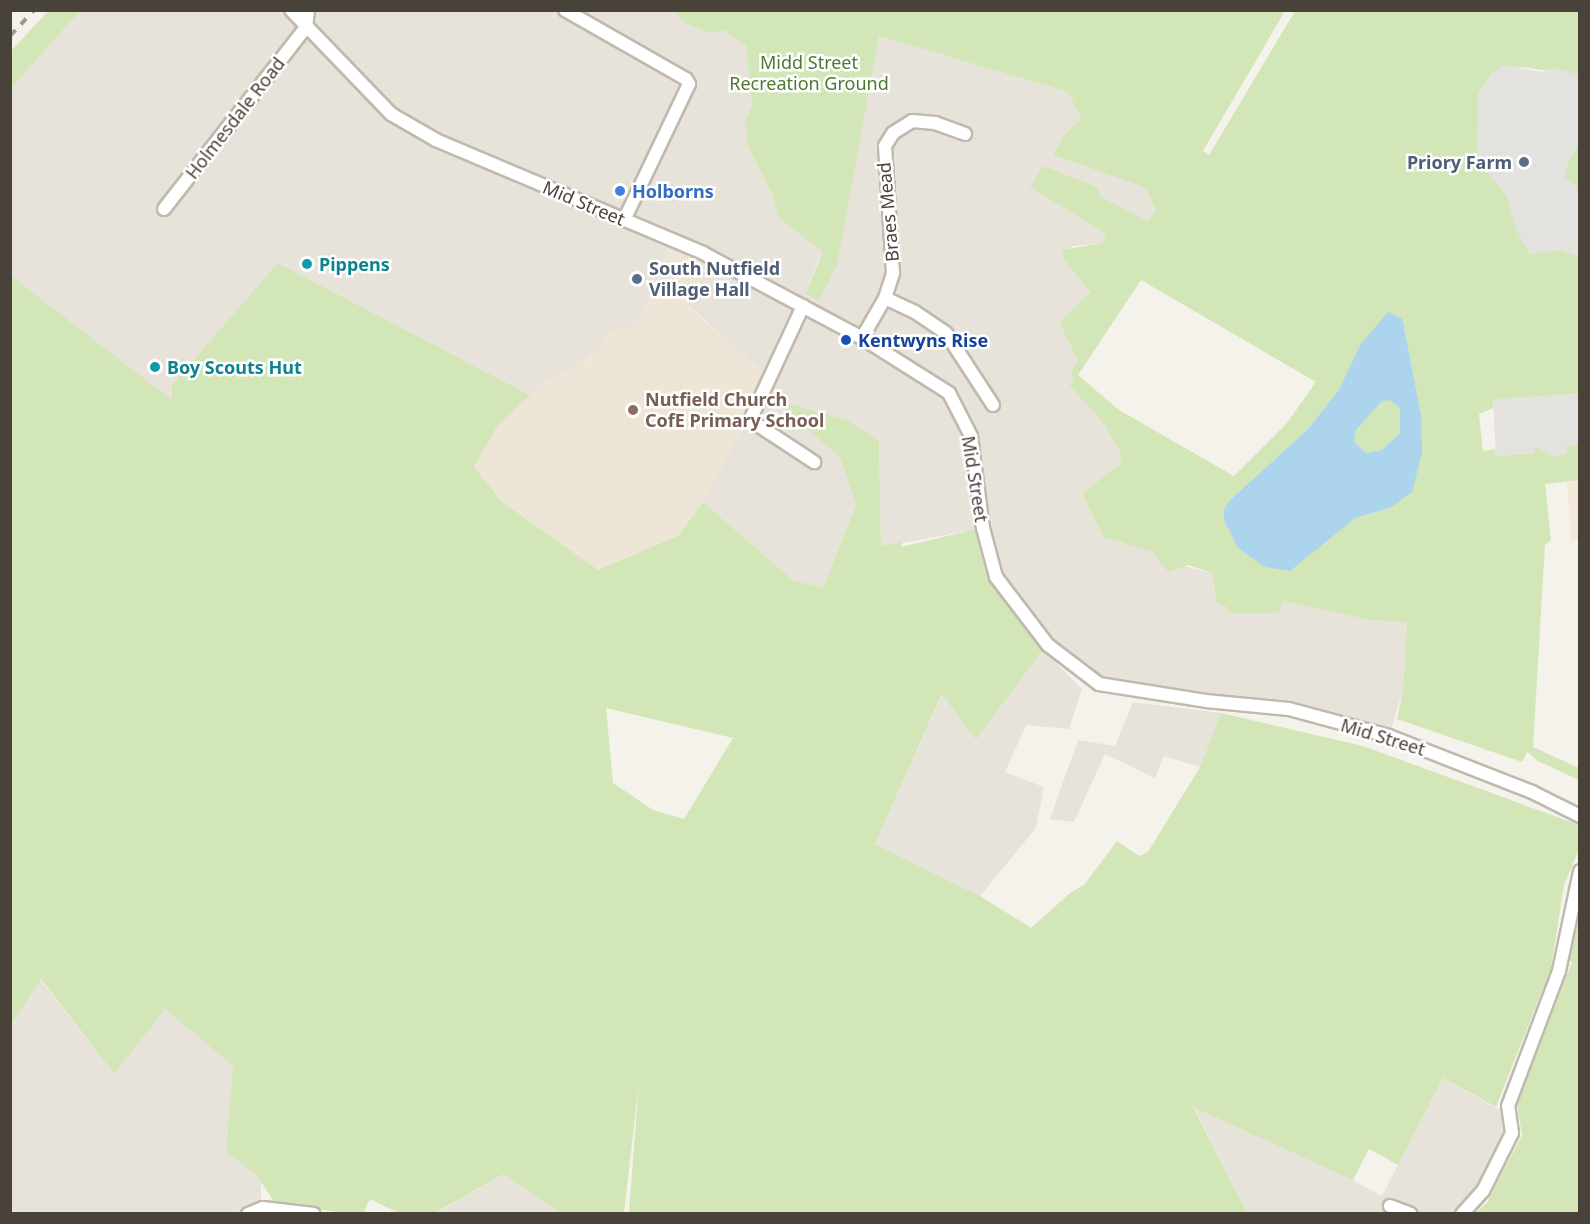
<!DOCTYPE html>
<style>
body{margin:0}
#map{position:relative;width:1590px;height:1224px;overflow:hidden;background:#f5f2eb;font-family:"Noto Sans",sans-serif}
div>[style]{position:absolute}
.residential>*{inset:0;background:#e8e3da}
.commercial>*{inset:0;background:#f5e8d8}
.education>*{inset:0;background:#ede6d6}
.green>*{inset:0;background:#d2e6b7}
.parking>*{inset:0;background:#e4e2df}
.water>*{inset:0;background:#acd4ed}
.roads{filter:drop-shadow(2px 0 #c0b9ae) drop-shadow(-2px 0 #c0b9ae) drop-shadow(0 2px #c0b9ae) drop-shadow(0 -2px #c0b9ae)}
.minor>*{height:12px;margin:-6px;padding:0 6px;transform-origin:6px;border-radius:6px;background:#fff}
.rail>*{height:4px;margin-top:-2px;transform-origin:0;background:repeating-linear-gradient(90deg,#999 0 8px,transparent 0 16px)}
.dots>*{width:16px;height:16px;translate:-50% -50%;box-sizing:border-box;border:3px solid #fff;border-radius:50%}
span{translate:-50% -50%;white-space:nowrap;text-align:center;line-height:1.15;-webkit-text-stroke:5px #fff;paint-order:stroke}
.park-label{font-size:18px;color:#4c792f}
.street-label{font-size:18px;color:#494239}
.service-label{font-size:18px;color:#4e5e75;font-weight:700}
.right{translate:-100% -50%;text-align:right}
.left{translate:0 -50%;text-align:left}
.shop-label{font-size:18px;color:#366cbe;font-weight:700}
.culture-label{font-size:18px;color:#0d838f;font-weight:700}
.transit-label{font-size:18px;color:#164399;font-weight:700}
.education-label{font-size:18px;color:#785e54;font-weight:700}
.frame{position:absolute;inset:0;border:12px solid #494239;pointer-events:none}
</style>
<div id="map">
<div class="residential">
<div style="clip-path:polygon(80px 11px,675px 11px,683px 22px,709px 33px,725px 31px,746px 46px,752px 105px,745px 121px,780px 218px,823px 252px,807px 285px,844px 217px,879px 36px,1068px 92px,1081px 119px,1063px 136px,1053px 155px,1146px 188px,1156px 210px,1149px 222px,1101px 197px,1107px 234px,1102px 243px,1072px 246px,1063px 259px,1090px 292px,1059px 323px,1078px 362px,1074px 381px,1069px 385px,1104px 424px,1119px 449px,1122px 463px,1082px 493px,1103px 537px,1153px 552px,1163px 561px,1213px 573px,1216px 603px,1284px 601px,1369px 620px,1407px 622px,1403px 690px,1389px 736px,1289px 709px,1109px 685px,1048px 645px,996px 577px,983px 528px,881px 547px,879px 441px,774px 400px,840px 457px,856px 505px,823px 588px,793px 580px,703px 502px,768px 378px,688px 305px,671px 241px,648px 303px,631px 329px,613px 330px,596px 353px,530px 395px,278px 263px,172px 401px,11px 277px,10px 88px)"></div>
<div style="clip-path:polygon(1043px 650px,1082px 689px,1069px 729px,1026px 725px,1005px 772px,1044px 787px,1036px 828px,980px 896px,875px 844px,943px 693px,976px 740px)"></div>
<div style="clip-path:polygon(1133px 702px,1221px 713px,1200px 767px,1164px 756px,1155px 778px,1105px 754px,1074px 822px,1050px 819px,1078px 740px,1115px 746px)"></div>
<div style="clip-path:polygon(40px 979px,113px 1073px,165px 1009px,234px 1066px,226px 1151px,261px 1175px,261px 1203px,232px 1214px,11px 1214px,11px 1024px)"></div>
<div style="clip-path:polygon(1443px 1078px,1503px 1112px,1502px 1141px,1460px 1213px,1247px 1213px,1193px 1106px,1323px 1164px,1382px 1196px)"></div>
<div style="clip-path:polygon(504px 1174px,560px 1213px,435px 1214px)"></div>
</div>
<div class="commercial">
<div style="clip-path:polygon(1579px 445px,1579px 540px,1571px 541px,1567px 481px,1558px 481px)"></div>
</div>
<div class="education">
<div style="clip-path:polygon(671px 240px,711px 257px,688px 306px,768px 378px,703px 502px,633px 596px,502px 502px,474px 465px,498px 425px,537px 387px,590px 358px,613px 330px,631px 329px,648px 303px)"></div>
</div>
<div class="green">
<div style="clip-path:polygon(49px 10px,80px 11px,11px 88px,11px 51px)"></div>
<div style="clip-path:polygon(evenodd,675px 11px,1285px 11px,1203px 151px,1209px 155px,1295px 11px,1579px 11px,1579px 75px,1523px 67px,1494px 71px,1478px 95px,1481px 165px,1507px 195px,1517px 231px,1539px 244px,1579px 242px,1579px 394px,1493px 399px,1493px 408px,1479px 414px,1483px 451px,1495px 449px,1496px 456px,1535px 453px,1535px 446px,1579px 445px,1579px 480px,1545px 484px,1551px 540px,1545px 545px,1533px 747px,1579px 768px,1579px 780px,1538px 761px,1527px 752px,1522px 762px,1397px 719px,1403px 690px,1407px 622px,1369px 620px,1284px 601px,1278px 613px,1228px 613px,1227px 607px,1216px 603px,1213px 573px,1188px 565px,1168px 572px,1153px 552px,1103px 537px,1082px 493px,1122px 463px,1119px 449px,1104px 424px,1069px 385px,1074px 381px,1071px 372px,1078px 361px,1059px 323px,1090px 292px,1063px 259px,1062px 250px,1102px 243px,1107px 234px,1030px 187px,1043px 166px,1097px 187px,1101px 197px,1148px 221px,1156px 210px,1146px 188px,1053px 155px,1063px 136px,1081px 119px,1068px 92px,879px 36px,837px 265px,819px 301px,806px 294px,823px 252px,779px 218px,771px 192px,748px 146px,745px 121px,752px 105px,746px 46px,725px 31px,709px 33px,683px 22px,675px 11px,1141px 280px,1316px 382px,1287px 423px,1234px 476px,1119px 410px,1078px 375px,1141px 280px,675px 11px,1404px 327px,1421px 414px,1390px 508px,1355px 518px,1333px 534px,1230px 500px,1309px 428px,1339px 389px,1360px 345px,1404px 327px)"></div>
<div style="clip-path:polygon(1579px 124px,1579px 202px,1544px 186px)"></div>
<div style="clip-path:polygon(evenodd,278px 263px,530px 395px,498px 425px,474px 466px,502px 502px,598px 570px,678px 536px,703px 502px,793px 580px,823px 588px,856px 505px,840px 457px,772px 399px,847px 420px,879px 441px,881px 546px,903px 542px,901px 547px,977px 529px,991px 578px,1043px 650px,976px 740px,942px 694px,875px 844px,980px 896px,1031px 928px,1070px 893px,1084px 885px,1117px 841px,1139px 856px,1148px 852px,1200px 767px,1221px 713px,1363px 746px,1579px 825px,1579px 849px,1564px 885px,1551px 968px,1496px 1107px,1443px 1078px,1398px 1165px,1369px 1149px,1353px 1180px,1193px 1107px,1247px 1213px,629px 1213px,639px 1082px,624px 1213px,560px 1213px,504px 1174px,435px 1213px,399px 1213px,370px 1199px,363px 1213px,344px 1213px,275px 1203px,256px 1174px,226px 1152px,233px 1066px,165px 1009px,114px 1074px,41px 979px,11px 1024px,11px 276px,172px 400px,172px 385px,278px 263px,606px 708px,733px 738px,684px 819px,653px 810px,613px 783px,606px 708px)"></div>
<div style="clip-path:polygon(1390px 400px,1400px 408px,1400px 433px,1382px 450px,1366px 453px,1354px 442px,1356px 430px,1381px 402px)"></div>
<div style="clip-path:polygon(1579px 888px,1579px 1213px,1474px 1214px,1487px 1203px,1522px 1135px,1517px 1105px,1572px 962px,1566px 959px)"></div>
</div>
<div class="parking">
<div style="clip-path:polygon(1504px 65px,1541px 72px,1556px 68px,1579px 75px,1579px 145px,1570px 159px,1564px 177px,1579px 188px,1579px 257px,1561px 250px,1530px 254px,1517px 231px,1507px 195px,1481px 165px,1477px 151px,1478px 95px,1494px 71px)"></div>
<div style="clip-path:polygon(1579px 394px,1579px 445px,1566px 445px,1567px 454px,1554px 457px,1535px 446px,1535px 453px,1496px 456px,1493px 399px)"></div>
</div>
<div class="water">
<div style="clip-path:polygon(evenodd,1388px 312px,1402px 319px,1404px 327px,1421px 414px,1422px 453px,1412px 492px,1390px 508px,1355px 518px,1290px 571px,1265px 567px,1238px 548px,1224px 520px,1224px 510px,1230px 500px,1309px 428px,1339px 389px,1360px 345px,1388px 312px,1390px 400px,1400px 408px,1400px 433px,1382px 450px,1366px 453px,1354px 442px,1356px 430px,1381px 402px,1390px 400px)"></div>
</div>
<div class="roads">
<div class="minor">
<div style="left:291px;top:10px;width:144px;rotate:46.1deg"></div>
<div style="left:391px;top:114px;width:52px;rotate:30deg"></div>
<div style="left:436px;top:140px;width:290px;rotate:22.9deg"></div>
<div style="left:703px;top:253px;width:180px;rotate:28.1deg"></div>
<div style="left:862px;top:338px;width:103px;rotate:32.3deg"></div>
<div style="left:949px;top:393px;width:48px;rotate:62.9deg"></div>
<div style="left:971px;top:436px;width:93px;rotate:82.6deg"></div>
<div style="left:983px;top:528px;width:51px;rotate:75.1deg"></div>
<div style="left:996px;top:577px;width:86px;rotate:52.6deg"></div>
<div style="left:1048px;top:645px;width:64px;rotate:37.4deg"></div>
<div style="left:1099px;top:684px;width:108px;rotate:9deg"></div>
<div style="left:1206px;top:701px;width:83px;rotate:5.5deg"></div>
<div style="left:1289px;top:709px;width:104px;rotate:15.1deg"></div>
<div style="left:1389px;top:736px;width:154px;rotate:21.4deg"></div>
<div style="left:1532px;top:792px;width:54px;rotate:26.6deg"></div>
<div style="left:565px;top:10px;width:139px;rotate:29.7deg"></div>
<div style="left:686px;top:79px;width:6px;rotate:59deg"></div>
<div style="left:689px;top:84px;width:151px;rotate:115.5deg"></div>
<div style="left:164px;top:209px;width:231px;rotate:-52deg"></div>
<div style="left:306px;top:27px;width:17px;rotate:-83deg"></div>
<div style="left:885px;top:298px;width:33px;rotate:25deg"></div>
<div style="left:915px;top:312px;width:37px;rotate:34deg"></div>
<div style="left:946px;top:333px;width:86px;rotate:56.9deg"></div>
<div style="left:803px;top:306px;width:126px;rotate:114.9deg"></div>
<div style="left:750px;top:420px;width:77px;rotate:33.3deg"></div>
<div style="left:862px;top:338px;width:46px;rotate:-60.1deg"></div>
<div style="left:885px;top:298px;width:26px;rotate:-72deg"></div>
<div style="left:893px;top:273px;width:127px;rotate:-93.6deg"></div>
<div style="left:885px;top:146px;width:15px;rotate:-58deg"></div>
<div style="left:893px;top:133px;width:22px;rotate:-32deg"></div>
<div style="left:912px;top:121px;width:23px;rotate:5deg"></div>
<div style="left:935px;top:123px;width:32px;rotate:20deg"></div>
<div style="left:1390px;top:1206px;width:22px;rotate:21deg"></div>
<div style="left:248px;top:1214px;width:16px;rotate:-22deg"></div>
<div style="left:263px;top:1208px;width:51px;rotate:6.7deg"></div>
<div style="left:1462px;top:1214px;width:31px;rotate:-48deg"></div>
<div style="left:1483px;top:1191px;width:65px;rotate:-63.4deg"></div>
<div style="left:1512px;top:1133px;width:27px;rotate:-98deg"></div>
<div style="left:1508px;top:1106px;width:144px;rotate:-69.3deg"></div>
<div style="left:1559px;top:971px;width:102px;rotate:-78.1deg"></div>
</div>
</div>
<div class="rail">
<div style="left:10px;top:36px;width:35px;rotate:-47deg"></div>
</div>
<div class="dots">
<div style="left:1524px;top:162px;background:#5c6f8a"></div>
<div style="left:620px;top:191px;background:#3f7fe0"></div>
<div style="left:307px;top:264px;background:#0f9aa8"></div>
<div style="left:637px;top:279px;background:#5c6f8a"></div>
<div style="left:846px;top:340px;background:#1a4fb4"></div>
<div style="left:155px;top:367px;background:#0f9aa8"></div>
<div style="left:633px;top:410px;background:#8d6e63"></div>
</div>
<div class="park-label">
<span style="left:809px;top:73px">Midd Street<br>Recreation Ground</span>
</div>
<div class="street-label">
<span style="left:235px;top:118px;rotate:-52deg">Holmesdale Road</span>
<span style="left:584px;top:203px;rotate:23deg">Mid Street</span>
<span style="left:888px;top:212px;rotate:-95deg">Braes Mead</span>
<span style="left:975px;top:479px;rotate:81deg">Mid Street</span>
<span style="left:1383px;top:737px;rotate:17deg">Mid Street</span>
</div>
<div class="service-label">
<span class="right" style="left:1512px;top:162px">Priory Farm</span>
<span class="left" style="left:649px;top:279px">South Nutfield<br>Village Hall</span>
</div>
<div class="shop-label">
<span class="left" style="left:632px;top:191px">Holborns</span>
</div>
<div class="culture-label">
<span class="left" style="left:319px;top:264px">Pippens</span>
<span class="left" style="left:167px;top:367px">Boy Scouts Hut</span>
</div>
<div class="transit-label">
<span class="left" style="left:858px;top:340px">Kentwyns Rise</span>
</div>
<div class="education-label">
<span class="left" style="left:645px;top:410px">Nutfield Church<br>CofE Primary School</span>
</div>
<div class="frame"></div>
</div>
